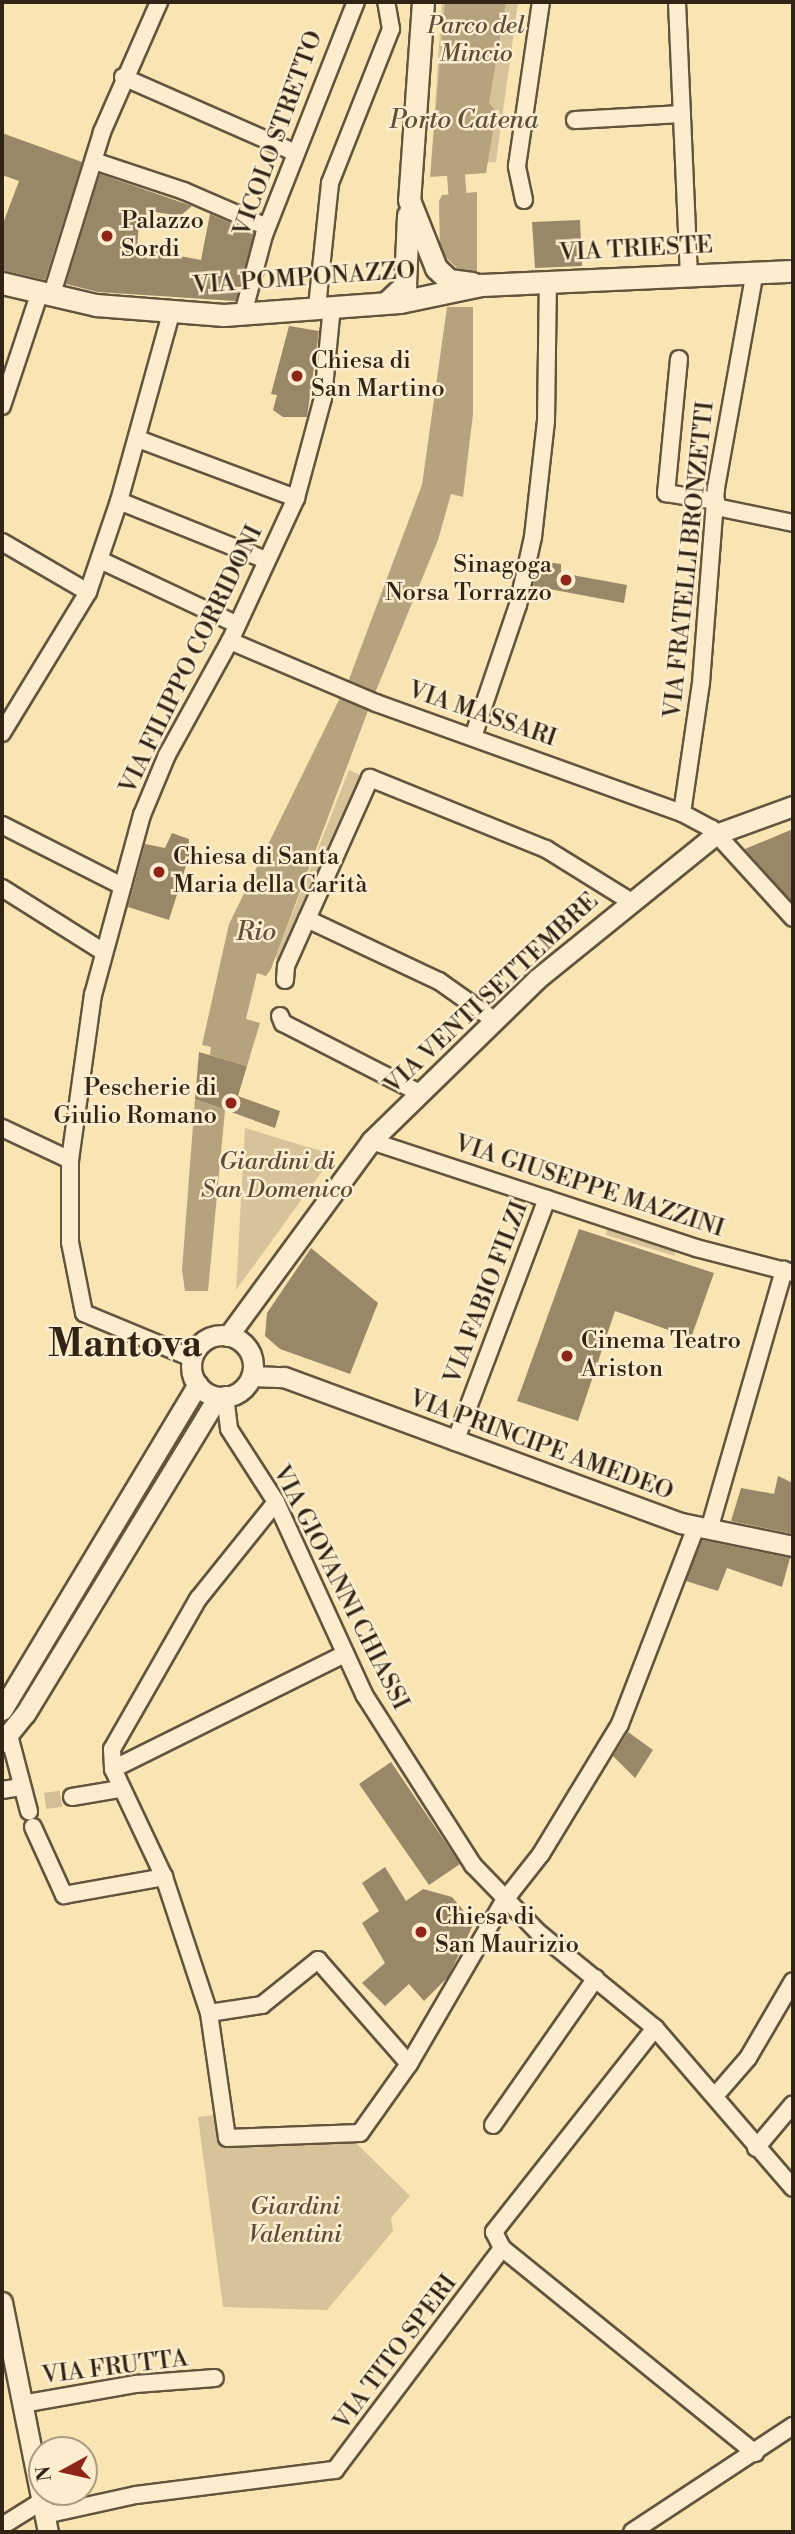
<!DOCTYPE html>
<meta charset="utf-8">
<style>
body{margin:0}
#map{position:relative;width:795px;height:2534px;overflow:hidden;background:#f9e4b4;font-family:"Libre Bodoni",serif}
div>[style]{position:absolute}
.green>*{inset:0;background:#d7c399}
.water>*{inset:0;background:#b5a37e}
.canal>*{height:18px;margin:-9px;padding:0 9px;transform-origin:9px;border-radius:9px;background:#b5a37e}
.building>*{inset:0;background:#998867}
.minor-tunnel>*{height:16px;margin-top:-8px;transform-origin:0;background:repeating-linear-gradient(90deg,#d1be94 0 16px,transparent 0 24px)}
.roads{filter:drop-shadow(2px 0 #63543c) drop-shadow(-2px 0 #63543c) drop-shadow(0 2px #63543c) drop-shadow(0 -2px #63543c)}
.minor>*{height:16px;margin:-8px;padding:0 8px;transform-origin:8px;border-radius:8px;background:#fbedce}
.tertiary>*{height:19px;margin:-9.5px;padding:0 9.5px;transform-origin:9.5px;border-radius:9.5px;background:#fbedce}
.tertiary>.ring{margin:-9.5px;padding:0;box-sizing:content-box;background:none;border:19px solid #fbedce;border-radius:50%}
.secondary>*{height:21px;margin:-10.5px;padding:0 10.5px;transform-origin:10.5px;border-radius:10.5px;background:#fbedce}
.dots>*{width:19px;height:19px;translate:-50% -50%;box-sizing:border-box;border:4px solid #fbedce;border-radius:50%}
span{translate:-50% -50%;white-space:nowrap;text-align:center;line-height:1.15;-webkit-text-stroke:5px #fbedce;paint-order:stroke}
.park-label{font-size:24px;color:#5a4c35;font-style:italic}
.street-label{font-size:24px;color:#312414}
.poi-label{font-size:24px;color:#312414}
.left{translate:0 -50%;text-align:left}
.right{translate:-100% -50%;text-align:right}
.water-label{font-size:26px;color:#5f5039;font-style:italic}
.town-label{font-size:38px;color:#312414;font-weight:700}
.frame{position:absolute;inset:0;border:4px solid #312414;pointer-events:none}
.north{position:absolute;left:28px;top:2436px;width:70px;height:70px;box-sizing:border-box;background:#fbedce;border:2px solid #aa9d84;border-radius:50%;rotate:262deg;font-size:19px;font-weight:700;line-height:28px;text-align:center;color:#312414}
.north::after{content:'';display:block;margin:auto;width:24px;height:32px;background:#8f2418;clip-path:polygon(50% 0,100% 100%,50% 72%,0 100%)}
</style>
<div id="map">
<div class="green">
<div style="clip-path:polygon(442px 2px,518px 2px,496px 162px,431px 165px)"></div>
<div style="clip-path:polygon(349px 770px,362px 776px,284px 962px,275px 958px)"></div>
<div style="clip-path:polygon(245px 1128px,324px 1152px,329px 1162px,236px 1290px)"></div>
<div style="clip-path:polygon(607px 1228px,674px 1249px,675px 1256px,606px 1235px)"></div>
<div style="clip-path:polygon(217px 2115px,221px 2145px,354px 2141px,410px 2196px,391px 2218px,393px 2231px,327px 2310px,223px 2307px,198px 2117px)"></div>
</div>
<div class="water">
<div style="clip-path:polygon(445px 2px,506px 2px,489px 103px,496px 112px,486px 173px,430px 177px)"></div>
<div style="clip-path:polygon(477px 192px,477px 271px,460px 271px,440px 252px,439px 201px,442px 195px)"></div>
<div style="clip-path:polygon(447px 307px,473px 307px,473px 414px,463px 497px,451px 494px,438px 540px,375px 693px,348px 682px,422px 485px)"></div>
<div style="clip-path:polygon(340px 698px,369px 708px,271px 969px,266px 976px,257px 973px,246px 1019px,260px 1023px,247px 1066px,210px 1055px,211px 1047px,202px 1045px,229px 924px)"></div>
<div style="clip-path:polygon(195px 1099px,225px 1110px,208px 1291px,185px 1291px,182px 1270px)"></div>
</div>
<div class="canal">
<div style="left:456px;top:175px;width:40px;rotate:85.7deg"></div>
</div>
<div class="building">
<div style="clip-path:polygon(2px 133px,82px 162px,45px 280px,2px 270px,2px 226px,19px 181px,2px 175px)"></div>
<div style="clip-path:polygon(100px 174px,192px 206px,180px 216px,149px 211px,139px 222px,137px 248px,201px 260px,210px 214px,254px 233px,236px 301px,98px 292px,66px 284px)"></div>
<div style="clip-path:polygon(580px 220px,582px 266px,535px 268px,532px 222px)"></div>
<div style="clip-path:polygon(289px 326px,319px 331px,307px 417px,283px 417px,273px 410px,277px 395px,271px 394px)"></div>
<div style="clip-path:polygon(539px 561px,561px 564px,561px 573px,627px 585px,624px 603px,533px 586px)"></div>
<div style="clip-path:polygon(793px 829px,793px 903px,745px 849px)"></div>
<div style="clip-path:polygon(172px 833px,189px 839px,189px 856px,169px 920px,128px 907px,145px 844px,165px 848px)"></div>
<div style="clip-path:polygon(199px 1052px,247px 1066px,238px 1096px,280px 1111px,275px 1128px,195px 1099px)"></div>
<div style="clip-path:polygon(579px 1229px,714px 1273px,691px 1338px,615px 1311px,578px 1421px,517px 1401px)"></div>
<div style="clip-path:polygon(311px 1248px,378px 1303px,350px 1374px,280px 1349px,265px 1336px,267px 1313px)"></div>
<div style="clip-path:polygon(778px 1476px,793px 1483px,793px 1534px,731px 1521px,741px 1488px,774px 1494px)"></div>
<div style="clip-path:polygon(702px 1540px,790px 1558px,782px 1587px,727px 1568px,718px 1591px,686px 1581px)"></div>
<div style="clip-path:polygon(628px 1732px,653px 1750px,635px 1778px,613px 1756px)"></div>
<div style="clip-path:polygon(391px 1762px,460px 1864px,429px 1885px,359px 1784px)"></div>
<div style="clip-path:polygon(385px 1867px,406px 1901px,423px 1889px,452px 1897px,474px 1923px,448px 1977px,424px 2001px,409px 1984px,385px 2006px,362px 1983px,385px 1963px,362px 1923px,379px 1911px,362px 1883px)"></div>
</div>
<div class="minor-tunnel">
<div style="left:45px;top:1801px;width:27px;rotate:-8deg"></div>
</div>
<div class="roads">
<div class="minor">
<div style="left:677px;top:2px;width:270px;rotate:87.5deg"></div>
<div style="left:123px;top:77px;width:189px;rotate:23.7deg"></div>
<div style="left:575px;top:120px;width:107px;rotate:-3.2deg"></div>
<div style="left:94px;top:161px;width:95px;rotate:18.4deg"></div>
<div style="left:184px;top:191px;width:90px;rotate:23.4deg"></div>
<div style="left:524px;top:200px;width:35px;rotate:-102deg"></div>
<div style="left:517px;top:166px;width:166px;rotate:-81.7deg"></div>
<div style="left:51px;top:297px;width:173px;rotate:-72.8deg"></div>
<div style="left:102px;top:132px;width:142px;rotate:-66.3deg"></div>
<div style="left:317px;top:307px;width:125px;rotate:-84deg"></div>
<div style="left:330px;top:183px;width:166px;rotate:-68.4deg"></div>
<div style="left:391px;top:29px;width:27px;rotate:-100deg"></div>
<div style="left:243px;top:314px;width:82px;rotate:-75.1deg"></div>
<div style="left:264px;top:235px;width:251px;rotate:-68.5deg"></div>
<div style="left:679px;top:359px;width:135px;rotate:95.5deg"></div>
<div style="left:666px;top:493px;width:51px;rotate:9.1deg"></div>
<div style="left:2px;top:406px;width:117px;rotate:-71.6deg"></div>
<div style="left:138px;top:439px;width:169px;rotate:20.5deg"></div>
<div style="left:119px;top:501px;width:158px;rotate:21.9deg"></div>
<div style="left:716px;top:507px;width:79px;rotate:11.7deg"></div>
<div style="left:2px;top:542px;width:99px;rotate:30.2deg"></div>
<div style="left:100px;top:560px;width:150px;rotate:25.2deg"></div>
<div style="left:230px;top:641px;width:159px;rotate:23deg"></div>
<div style="left:376px;top:703px;width:325px;rotate:19.8deg"></div>
<div style="left:682px;top:813px;width:34px;rotate:28deg"></div>
<div style="left:712px;top:829px;width:120px;rotate:47.7deg"></div>
<div style="left:2px;top:733px;width:165px;rotate:-58.6deg"></div>
<div style="left:88px;top:592px;width:96px;rotate:-71.2deg"></div>
<div style="left:119px;top:501px;width:195px;rotate:-74.5deg"></div>
<div style="left:474px;top:734px;width:136px;rotate:-71.2deg"></div>
<div style="left:518px;top:605px;width:70px;rotate:-77.6deg"></div>
<div style="left:533px;top:537px;width:117px;rotate:-83.6deg"></div>
<div style="left:546px;top:421px;width:140px;rotate:-89.2deg"></div>
<div style="left:682px;top:813px;width:131px;rotate:-81.7deg"></div>
<div style="left:701px;top:683px;width:196px;rotate:-85.6deg"></div>
<div style="left:716px;top:488px;width:220px;rotate:-79.8deg"></div>
<div style="left:2px;top:825px;width:135px;rotate:26.9deg"></div>
<div style="left:2px;top:888px;width:118px;rotate:32.2deg"></div>
<div style="left:307px;top:919px;width:146px;rotate:25.2deg"></div>
<div style="left:439px;top:981px;width:67px;rotate:35.3deg"></div>
<div style="left:285px;top:980px;width:14px;rotate:-86deg"></div>
<div style="left:286px;top:966px;width:206px;rotate:-65.9deg"></div>
<div style="left:370px;top:778px;width:190px;rotate:22deg"></div>
<div style="left:546px;top:849px;width:99px;rotate:31.8deg"></div>
<div style="left:280px;top:1016px;width:8px;rotate:67deg"></div>
<div style="left:283px;top:1023px;width:154px;rotate:27.1deg"></div>
<div style="left:2px;top:1128px;width:75px;rotate:25.2deg"></div>
<div style="left:371px;top:1141px;width:342px;rotate:18.2deg"></div>
<div style="left:696px;top:1248px;width:100px;rotate:14.5deg"></div>
<div style="left:192px;top:1358px;width:117px;rotate:-157.4deg"></div>
<div style="left:84px;top:1313px;width:72px;rotate:-101.2deg"></div>
<div style="left:70px;top:1242px;width:82px;rotate:-90deg"></div>
<div style="left:70px;top:1160px;width:167px;rotate:-82.1deg"></div>
<div style="left:93px;top:995px;width:187px;rotate:-74.8deg"></div>
<div style="left:142px;top:815px;width:65px;rotate:-67.4deg"></div>
<div style="left:167px;top:755px;width:130px;rotate:-61.1deg"></div>
<div style="left:230px;top:641px;width:157px;rotate:-65.2deg"></div>
<div style="left:296px;top:498px;width:104px;rotate:-74.9deg"></div>
<div style="left:323px;top:398px;width:92px;rotate:-84.4deg"></div>
<div style="left:225px;top:1396px;width:33px;rotate:83deg"></div>
<div style="left:229px;top:1429px;width:87px;rotate:57.2deg"></div>
<div style="left:276px;top:1502px;width:213px;rotate:65.4deg"></div>
<div style="left:365px;top:1696px;width:201px;rotate:57.4deg"></div>
<div style="left:473px;top:1865px;width:95px;rotate:45.9deg"></div>
<div style="left:539px;top:1933px;width:150px;rotate:39.3deg"></div>
<div style="left:655px;top:2028px;width:211px;rotate:49.2deg"></div>
<div style="left:455px;top:1442px;width:260px;rotate:-69.3deg"></div>
<div style="left:276px;top:1502px;width:124px;rotate:128.8deg"></div>
<div style="left:198px;top:1599px;width:173px;rotate:119.8deg"></div>
<div style="left:112px;top:1749px;width:20px;rotate:87deg"></div>
<div style="left:113px;top:1769px;width:259px;rotate:-26.4deg"></div>
<div style="left:709px;top:1530px;width:271px;rotate:-73.9deg"></div>
<div style="left:9px;top:1735px;width:79px;rotate:75.3deg"></div>
<div style="left:113px;top:1769px;width:119px;rotate:64.7deg"></div>
<div style="left:164px;top:1877px;width:143px;rotate:71.7deg"></div>
<div style="left:209px;top:2013px;width:126px;rotate:81.8deg"></div>
<div style="left:227px;top:2138px;width:133px;rotate:-2.2deg"></div>
<div style="left:360px;top:2133px;width:85px;rotate:-54.6deg"></div>
<div style="left:409px;top:2064px;width:189px;rotate:-59.8deg"></div>
<div style="left:504px;top:1901px;width:60px;rotate:-51.8deg"></div>
<div style="left:541px;top:1854px;width:152px;rotate:-58.7deg"></div>
<div style="left:620px;top:1724px;width:211px;rotate:-68.9deg"></div>
<div style="left:2px;top:1790px;width:20px;rotate:-9deg"></div>
<div style="left:72px;top:1797px;width:49px;rotate:-9.5deg"></div>
<div style="left:33px;top:1827px;width:75px;rotate:65.5deg"></div>
<div style="left:64px;top:1895px;width:102px;rotate:-10.2deg"></div>
<div style="left:209px;top:2013px;width:54px;rotate:-8.6deg"></div>
<div style="left:262px;top:2005px;width:72px;rotate:-38.8deg"></div>
<div style="left:318px;top:1960px;width:138px;rotate:48.8deg"></div>
<div style="left:655px;top:2028px;width:260px;rotate:128.3deg"></div>
<div style="left:494px;top:2232px;width:18px;rotate:63deg"></div>
<div style="left:502px;top:2248px;width:326px;rotate:39deg"></div>
<div style="left:715px;top:2096px;width:50px;rotate:-49deg"></div>
<div style="left:748px;top:2058px;width:89px;rotate:-59.7deg"></div>
<div style="left:493px;top:2125px;width:179px;rotate:-55deg"></div>
<div style="left:756px;top:2148px;width:57px;rotate:-49.9deg"></div>
<div style="left:22px;top:2404px;width:116px;rotate:-10deg"></div>
<div style="left:136px;top:2384px;width:79px;rotate:-4.3deg"></div>
<div style="left:45px;top:2515px;width:93px;rotate:-12.4deg"></div>
<div style="left:136px;top:2495px;width:201px;rotate:-7.2deg"></div>
<div style="left:335px;top:2470px;width:278px;rotate:-53deg"></div>
<div style="left:2px;top:2526px;width:47px;rotate:-32deg"></div>
<div style="left:632px;top:2532px;width:193px;rotate:-33.4deg"></div>
</div>
<div class="tertiary">
<div class="ring" style="left:191px;top:1335px;width:43px;height:43px"></div>
<div style="left:228px;top:1336px;width:242px;rotate:-53.7deg"></div>
<div style="left:371px;top:1141px;width:232px;rotate:-44.3deg"></div>
<div style="left:537px;top:979px;width:230px;rotate:-39deg"></div>
<div style="left:716px;top:834px;width:82px;rotate:-20deg"></div>
<div style="left:251px;top:1376px;width:33px;rotate:2deg"></div>
<div style="left:284px;top:1377px;width:423px;rotate:20.2deg"></div>
<div style="left:681px;top:1523px;width:114px;rotate:11.6deg"></div>
<div style="left:2px;top:1710px;width:380px;rotate:-59deg"></div>
<div style="left:2px;top:1742px;width:36px;rotate:-51deg"></div>
<div style="left:25px;top:1714px;width:362px;rotate:-58.7deg"></div>
<div style="left:213px;top:1405px;width:15px;rotate:-37deg"></div>
<div style="left:2px;top:2302px;width:235px;rotate:78.7deg"></div>
</div>
<div class="secondary">
<div style="left:423px;top:2px;width:198px;rotate:94deg"></div>
<div style="left:409px;top:200px;width:73px;rotate:68.3deg"></div>
<div style="left:436px;top:268px;width:18px;rotate:43deg"></div>
<div style="left:449px;top:280px;width:23px;rotate:7deg"></div>
<div style="left:2px;top:283px;width:97px;rotate:13.2deg"></div>
<div style="left:96px;top:305px;width:128px;rotate:4.5deg"></div>
<div style="left:224px;top:315px;width:176px;rotate:-4.2deg"></div>
<div style="left:400px;top:302px;width:83px;rotate:-11.9deg"></div>
<div style="left:481px;top:285px;width:312px;rotate:-2.6deg"></div>
<div style="left:387px;top:302px;width:25px;rotate:-43deg"></div>
<div style="left:405px;top:285px;width:70px;rotate:-87.5deg"></div>
</div>
</div>
<div class="dots">
<div style="left:107px;top:236px;background:#8f2418"></div>
<div style="left:297px;top:376px;background:#8f2418"></div>
<div style="left:566px;top:580px;background:#8f2418"></div>
<div style="left:159px;top:872px;background:#8f2418"></div>
<div style="left:231px;top:1103px;background:#8f2418"></div>
<div style="left:567px;top:1356px;background:#8f2418"></div>
<div style="left:421px;top:1932px;background:#8f2418"></div>
</div>
<div class="park-label">
<span style="left:476px;top:41px">Parco del<br>Mincio</span>
<span style="left:277px;top:1177px">Giardini di<br>San Domenico</span>
<span style="left:295px;top:2222px">Giardini<br>Valentini</span>
</div>
<div class="street-label">
<span style="left:279px;top:134px;rotate:-70deg">VICOLO STRETTO</span>
<span style="left:636px;top:250px;rotate:-3deg">VIA TRIESTE</span>
<span style="left:304px;top:279px;rotate:-4deg">VIA POMPONAZZO</span>
<span style="left:690px;top:560px;rotate:-84deg">VIA FRATELLI BRONZETTI</span>
<span style="left:192px;top:660px;rotate:-64deg">VIA FILIPPO CORRIDONI</span>
<span style="left:482px;top:715px;rotate:19deg">VIA MASSARI</span>
<span style="left:492px;top:994px;rotate:-43deg">VIA VENTI SETTEMBRE</span>
<span style="left:589px;top:1187px;rotate:18deg">VIA GIUSEPPE MAZZINI</span>
<span style="left:487px;top:1293px;rotate:-69deg">VIA FABIO FILZI</span>
<span style="left:541px;top:1446px;rotate:20deg">VIA PRINCIPE AMEDEO</span>
<span style="left:340px;top:1588px;rotate:63deg">VIA GIOVANNI CHIASSI</span>
<span style="left:396px;top:2353px;rotate:-53deg">VIA TITO SPERI</span>
<span style="left:115px;top:2368px;rotate:-7deg">VIA FRUTTA</span>
</div>
<div class="poi-label">
<span class="left" style="left:121px;top:236px">Palazzo<br>Sordi</span>
<span class="left" style="left:311px;top:376px">Chiesa di<br>San Martino</span>
<span class="right" style="left:552px;top:580px">Sinagoga<br>Norsa Torrazzo</span>
<span class="left" style="left:173px;top:872px">Chiesa di Santa<br>Maria della Carità</span>
<span class="right" style="left:217px;top:1103px">Pescherie di<br>Giulio Romano</span>
<span class="left" style="left:581px;top:1356px">Cinema Teatro<br>Ariston</span>
<span class="left" style="left:435px;top:1932px">Chiesa di<br>San Maurizio</span>
</div>
<div class="water-label">
<span style="left:464px;top:121px">Porto Catena</span>
<span style="left:256px;top:933px">Rio</span>
</div>
<div class="town-label">
<span style="left:125px;top:1345px">Mantova</span>
</div>
<div class="frame"></div>
<div class="north">N</div>
</div>
